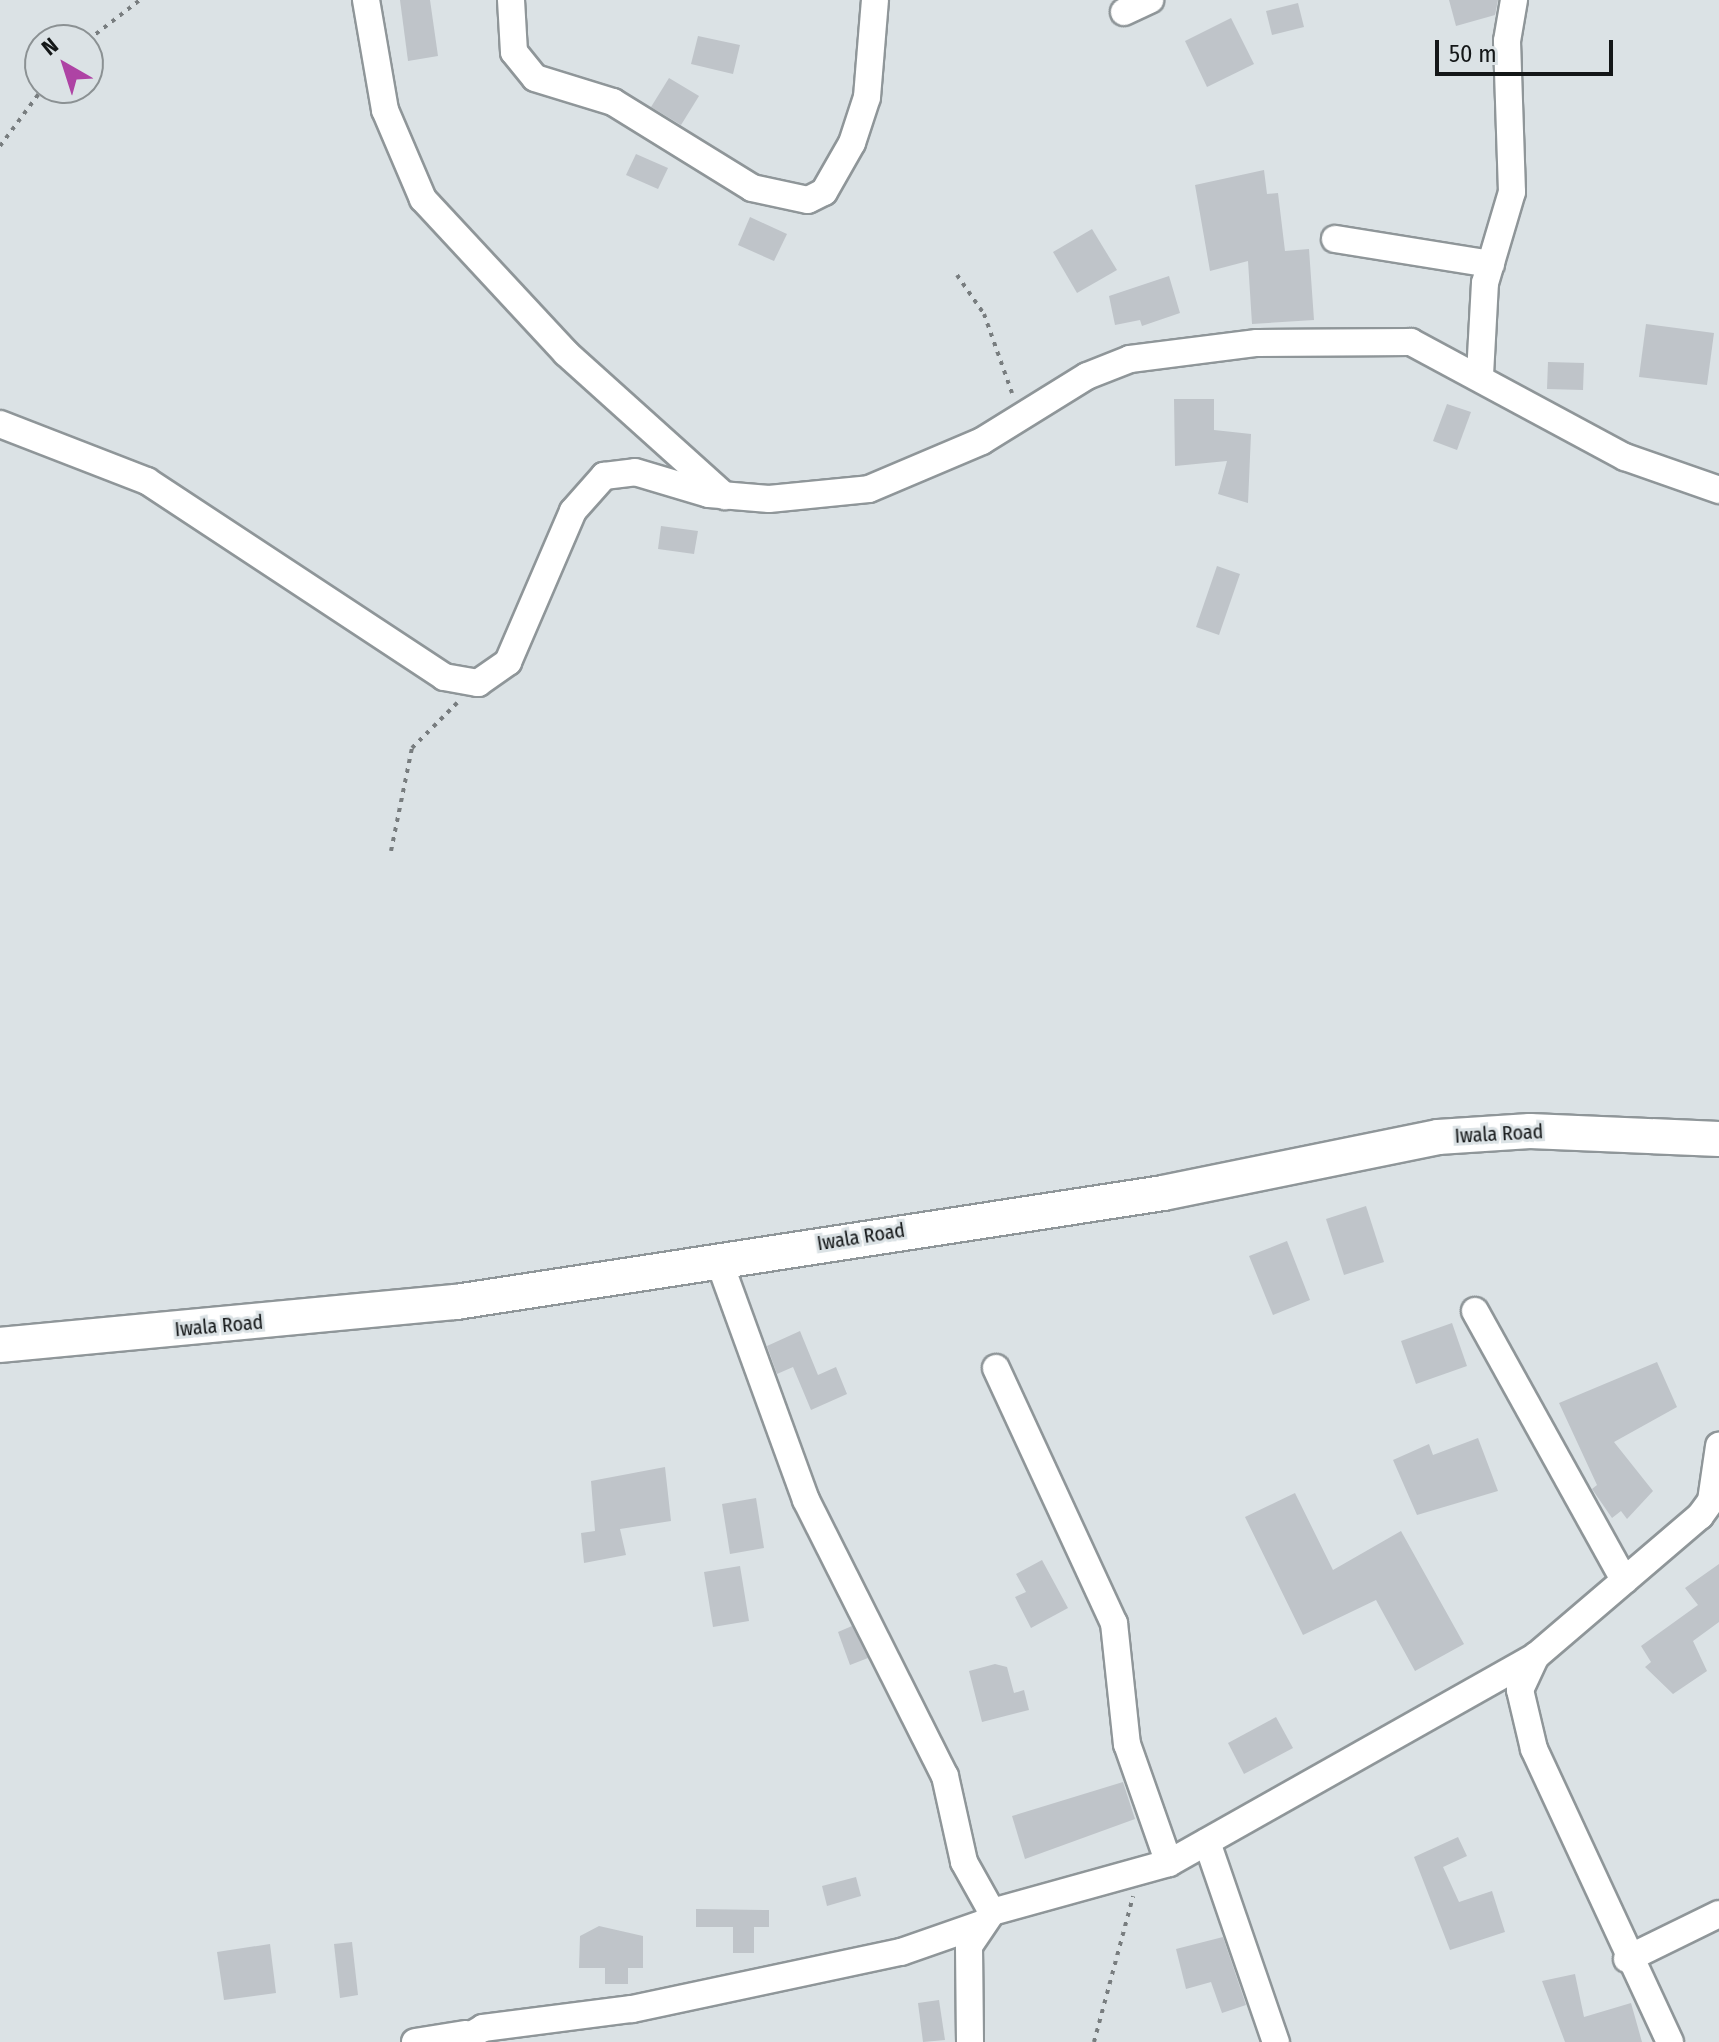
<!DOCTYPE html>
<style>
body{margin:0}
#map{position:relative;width:1719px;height:2042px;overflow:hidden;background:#dbe2e5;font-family:"Fira Sans Condensed",sans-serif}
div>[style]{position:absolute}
.building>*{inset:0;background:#bfc4c9}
.path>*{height:4px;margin-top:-2px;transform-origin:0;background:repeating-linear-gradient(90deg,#787d7f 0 4px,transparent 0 10px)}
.roads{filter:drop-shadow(2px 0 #8f9699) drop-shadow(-2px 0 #8f9699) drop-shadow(0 2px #8f9699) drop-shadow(0 -2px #8f9699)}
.minor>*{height:26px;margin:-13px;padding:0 13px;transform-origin:13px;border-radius:13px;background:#fff}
.tertiary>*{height:34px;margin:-17px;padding:0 17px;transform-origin:17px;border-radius:17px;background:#fff}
span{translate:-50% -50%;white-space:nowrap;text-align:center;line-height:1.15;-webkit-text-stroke:6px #dbe2e5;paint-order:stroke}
.street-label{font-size:20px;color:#141718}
.north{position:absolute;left:24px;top:24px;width:80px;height:80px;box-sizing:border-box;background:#dbe2e5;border:2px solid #8b9193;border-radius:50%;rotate:321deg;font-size:22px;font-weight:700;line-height:32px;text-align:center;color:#141718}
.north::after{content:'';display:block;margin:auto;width:28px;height:36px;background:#ae43a4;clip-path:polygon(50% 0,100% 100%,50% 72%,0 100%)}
.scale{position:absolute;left:1435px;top:40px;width:178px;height:36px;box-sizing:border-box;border:4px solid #141718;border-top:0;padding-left:10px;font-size:24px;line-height:28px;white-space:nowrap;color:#141718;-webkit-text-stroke:6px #dbe2e5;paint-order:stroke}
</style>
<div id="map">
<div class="building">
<div style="clip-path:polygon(400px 0,430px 0,438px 56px,408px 61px)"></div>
<div style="clip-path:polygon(1449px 0,1498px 0,1495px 15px,1456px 26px)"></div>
<div style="clip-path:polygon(1298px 3px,1304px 27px,1272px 35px,1266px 11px)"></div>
<div style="clip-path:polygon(1231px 18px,1254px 64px,1207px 87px,1185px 41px)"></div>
<div style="clip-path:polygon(698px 36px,740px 45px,733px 74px,691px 64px)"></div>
<div style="clip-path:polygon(669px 78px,699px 96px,681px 125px,651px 107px)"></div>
<div style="clip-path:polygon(636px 154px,668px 168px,658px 189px,626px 175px)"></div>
<div style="clip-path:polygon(1264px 170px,1267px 194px,1278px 193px,1285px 251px,1309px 249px,1314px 320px,1252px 324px,1248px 261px,1210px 271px,1195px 185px)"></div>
<div style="clip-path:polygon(750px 217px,787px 234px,774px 261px,738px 245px)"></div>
<div style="clip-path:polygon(1092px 229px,1117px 270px,1077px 293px,1053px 252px)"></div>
<div style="clip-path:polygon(1169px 276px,1180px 313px,1142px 326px,1140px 320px,1115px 325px,1109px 296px)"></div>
<div style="clip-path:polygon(1646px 324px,1714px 333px,1707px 385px,1639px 377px)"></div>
<div style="clip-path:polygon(1548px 362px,1584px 363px,1583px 390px,1547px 389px)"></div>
<div style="clip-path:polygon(1174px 399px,1214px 399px,1214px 430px,1251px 434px,1248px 503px,1218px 494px,1227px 461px,1175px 466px)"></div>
<div style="clip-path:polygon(1447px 404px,1471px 412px,1457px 450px,1433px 441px)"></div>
<div style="clip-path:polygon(661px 526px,698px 531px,694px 554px,658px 549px)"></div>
<div style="clip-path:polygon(1217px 566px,1240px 574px,1219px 635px,1196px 627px)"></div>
<div style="clip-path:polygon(1366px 1206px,1384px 1262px,1344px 1275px,1326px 1219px)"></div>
<div style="clip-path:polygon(1287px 1241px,1310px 1300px,1273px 1315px,1249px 1256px)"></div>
<div style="clip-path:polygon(1452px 1323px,1467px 1366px,1416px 1384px,1401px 1341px)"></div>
<div style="clip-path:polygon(800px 1331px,818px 1375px,836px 1367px,847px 1394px,811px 1410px,793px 1367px,777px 1374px,767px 1346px)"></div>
<div style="clip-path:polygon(1657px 1362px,1677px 1407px,1614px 1442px,1653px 1491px,1627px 1519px,1621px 1511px,1612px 1518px,1592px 1489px,1597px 1485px,1559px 1403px)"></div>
<div style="clip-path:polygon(1478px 1438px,1498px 1491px,1417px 1515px,1393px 1460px,1429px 1444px,1433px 1455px)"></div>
<div style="clip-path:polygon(665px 1467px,671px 1521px,620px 1529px,626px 1555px,584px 1563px,581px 1533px,595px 1531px,591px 1481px)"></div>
<div style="clip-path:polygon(1295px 1493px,1333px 1570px,1401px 1531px,1464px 1644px,1415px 1671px,1376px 1600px,1303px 1635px,1245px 1517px)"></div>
<div style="clip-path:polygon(756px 1498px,764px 1548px,730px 1554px,722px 1504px)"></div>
<div style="clip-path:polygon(1042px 1560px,1068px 1608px,1031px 1628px,1015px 1597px,1026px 1592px,1016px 1574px)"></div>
<div style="clip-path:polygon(1719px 1564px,1719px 1622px,1693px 1641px,1707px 1671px,1673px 1694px,1645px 1667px,1651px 1662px,1641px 1646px,1698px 1605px,1685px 1588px)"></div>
<div style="clip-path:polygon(740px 1566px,749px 1621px,713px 1627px,704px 1572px)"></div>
<div style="clip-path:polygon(852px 1626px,868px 1658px,850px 1665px,838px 1632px)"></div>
<div style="clip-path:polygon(995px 1664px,1007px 1667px,1014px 1693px,1024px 1690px,1029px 1710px,982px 1722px,969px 1671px)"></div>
<div style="clip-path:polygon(1276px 1717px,1293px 1748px,1244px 1774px,1228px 1743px)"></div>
<div style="clip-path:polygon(1123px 1782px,1135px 1819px,1025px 1859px,1012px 1816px)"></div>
<div style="clip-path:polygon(1458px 1837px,1467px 1856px,1443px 1867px,1459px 1902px,1492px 1891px,1505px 1932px,1450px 1950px,1414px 1857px)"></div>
<div style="clip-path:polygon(856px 1877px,861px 1896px,827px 1906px,822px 1886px)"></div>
<div style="clip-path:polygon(696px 1909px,769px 1910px,769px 1927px,754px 1927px,754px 1953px,733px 1953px,733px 1927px,696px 1927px)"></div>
<div style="clip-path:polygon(599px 1926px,643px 1936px,643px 1968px,628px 1968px,628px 1984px,605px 1984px,605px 1968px,579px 1968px,580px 1936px)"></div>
<div style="clip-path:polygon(1223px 1937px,1246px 2005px,1222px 2013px,1211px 1982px,1186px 1989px,1176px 1949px)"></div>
<div style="clip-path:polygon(352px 1942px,358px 1995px,340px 1998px,334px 1944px)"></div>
<div style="clip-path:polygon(270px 1944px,276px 1993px,224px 2000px,217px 1952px)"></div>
<div style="clip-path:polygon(1575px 1974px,1584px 2017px,1631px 2003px,1642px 2042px,1565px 2042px,1542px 1981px)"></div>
<div style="clip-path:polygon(939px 2000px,945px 2040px,923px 2042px,918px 2003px)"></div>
</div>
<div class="path">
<div style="left:88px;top:40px;width:66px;rotate:-37.6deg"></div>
<div style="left:0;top:146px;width:72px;rotate:-53.4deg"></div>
<div style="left:957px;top:275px;width:47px;rotate:55.3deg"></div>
<div style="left:984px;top:314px;width:84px;rotate:70.5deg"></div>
<div style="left:391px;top:851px;width:105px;rotate:-78.5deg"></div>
<div style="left:412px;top:748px;width:64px;rotate:-45deg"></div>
<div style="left:1094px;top:2042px;width:151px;rotate:-75deg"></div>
</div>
<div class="roads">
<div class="minor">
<div style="left:366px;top:0;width:112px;rotate:80.2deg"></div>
<div style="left:385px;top:110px;width:97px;rotate:66.9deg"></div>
<div style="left:423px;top:199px;width:210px;rotate:47.1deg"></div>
<div style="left:566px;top:353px;width:214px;rotate:42deg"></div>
<div style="left:511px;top:0;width:52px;rotate:86.7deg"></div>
<div style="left:514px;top:52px;width:33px;rotate:51deg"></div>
<div style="left:535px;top:78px;width:82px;rotate:17.1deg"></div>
<div style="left:613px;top:102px;width:163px;rotate:31.7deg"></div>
<div style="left:752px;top:188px;width:57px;rotate:12.1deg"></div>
<div style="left:808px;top:200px;width:18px;rotate:-27deg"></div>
<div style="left:824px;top:192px;width:56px;rotate:-60.3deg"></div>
<div style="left:852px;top:143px;width:48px;rotate:-71.9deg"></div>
<div style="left:867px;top:97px;width:97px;rotate:-85.3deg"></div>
<div style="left:1124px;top:12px;width:29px;rotate:-25deg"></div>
<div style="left:1335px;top:239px;width:158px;rotate:9.1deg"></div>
<div style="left:1480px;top:375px;width:92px;rotate:-86.9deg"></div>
<div style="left:1485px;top:283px;width:95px;rotate:-73.5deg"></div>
<div style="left:1512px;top:192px;width:151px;rotate:-91.9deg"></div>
<div style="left:1507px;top:41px;width:42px;rotate:-80.3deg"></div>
<div style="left:0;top:424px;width:158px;rotate:21.2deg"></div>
<div style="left:147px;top:481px;width:356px;rotate:33.4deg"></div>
<div style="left:444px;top:677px;width:35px;rotate:10deg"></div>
<div style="left:478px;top:683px;width:37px;rotate:-35deg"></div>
<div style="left:508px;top:662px;width:164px;rotate:-66.7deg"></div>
<div style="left:573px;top:511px;width:47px;rotate:-48.5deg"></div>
<div style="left:604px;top:476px;width:31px;rotate:-7deg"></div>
<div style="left:635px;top:472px;width:77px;rotate:16.6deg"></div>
<div style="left:709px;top:494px;width:60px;rotate:4.8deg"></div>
<div style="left:769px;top:499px;width:100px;rotate:-5.7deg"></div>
<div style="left:869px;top:489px;width:123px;rotate:-23deg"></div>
<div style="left:982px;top:441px;width:123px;rotate:-31.8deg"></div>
<div style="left:1087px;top:376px;width:46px;rotate:-21.6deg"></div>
<div style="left:1130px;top:359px;width:128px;rotate:-7.2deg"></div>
<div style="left:1257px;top:343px;width:154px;rotate:-0.4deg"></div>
<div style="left:1411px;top:342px;width:243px;rotate:28.3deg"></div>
<div style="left:1625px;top:457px;width:100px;rotate:19.3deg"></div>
<div style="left:719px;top:1261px;width:254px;rotate:70deg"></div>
<div style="left:806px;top:1500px;width:309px;rotate:63.3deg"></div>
<div style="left:945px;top:1776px;width:88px;rotate:77.5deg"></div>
<div style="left:964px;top:1862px;width:57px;rotate:60.8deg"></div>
<div style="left:1475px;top:1311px;width:308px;rotate:61deg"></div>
<div style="left:996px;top:1368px;width:281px;rotate:65.2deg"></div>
<div style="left:1114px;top:1623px;width:122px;rotate:83.9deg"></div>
<div style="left:1127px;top:1744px;width:126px;rotate:70.6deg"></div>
<div style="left:1207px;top:1842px;width:212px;rotate:71deg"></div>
<div style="left:1627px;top:1959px;width:102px;rotate:-26.1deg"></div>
<div style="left:415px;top:2042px;width:52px;rotate:-8.9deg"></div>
<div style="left:459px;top:2042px;width:28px;rotate:-30deg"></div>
<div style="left:483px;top:2028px;width:150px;rotate:-7.3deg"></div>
<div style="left:632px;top:2009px;width:275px;rotate:-12deg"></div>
<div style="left:901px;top:1952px;width:82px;rotate:-19.3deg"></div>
<div style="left:970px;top:2042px;width:96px;rotate:-90.6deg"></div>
<div style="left:969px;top:1946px;width:41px;rotate:-55.9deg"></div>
<div style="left:992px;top:1912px;width:184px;rotate:-15.5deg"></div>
<div style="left:1169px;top:1863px;width:421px;rotate:-29.4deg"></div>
<div style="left:1670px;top:2042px;width:323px;rotate:-114.9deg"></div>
<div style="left:1534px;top:1749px;width:61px;rotate:-103.3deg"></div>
<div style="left:1520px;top:1690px;width:38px;rotate:-65deg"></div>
<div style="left:1536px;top:1656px;width:216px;rotate:-40.5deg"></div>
<div style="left:1700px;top:1516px;width:19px;rotate:-54deg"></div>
<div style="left:1711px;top:1501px;width:56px;rotate:-81.7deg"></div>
</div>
<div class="tertiary">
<div style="left:0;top:1345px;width:458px;rotate:-5.4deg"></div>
<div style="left:456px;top:1302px;width:715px;rotate:-8.76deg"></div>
<div style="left:1163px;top:1193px;width:281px;rotate:-11.5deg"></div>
<div style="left:1438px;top:1137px;width:92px;rotate:-3.7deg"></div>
<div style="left:1530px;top:1131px;width:189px;rotate:2.4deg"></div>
</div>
</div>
<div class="street-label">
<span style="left:1499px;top:1134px;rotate:-3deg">Iwala Road</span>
<span style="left:861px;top:1237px;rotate:-9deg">Iwala Road</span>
<span style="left:219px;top:1326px;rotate:-5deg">Iwala Road</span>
</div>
<div class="north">N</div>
<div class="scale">50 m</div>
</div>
